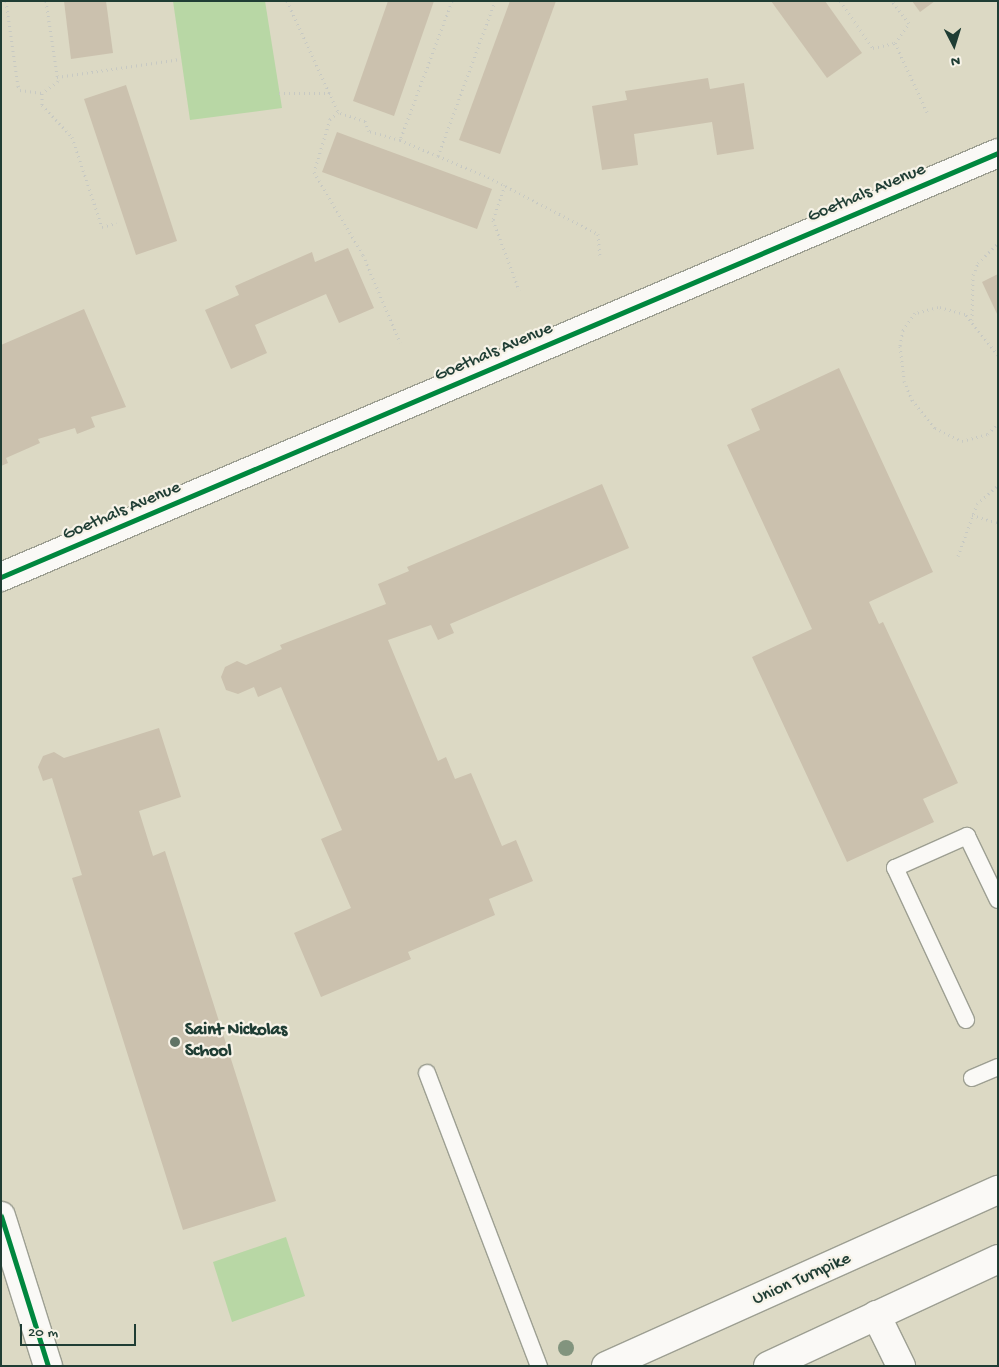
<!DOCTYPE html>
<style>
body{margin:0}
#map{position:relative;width:999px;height:1367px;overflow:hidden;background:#dcd9c4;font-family:"Gochi Hand",sans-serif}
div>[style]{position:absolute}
.green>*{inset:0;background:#b8d7a5}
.building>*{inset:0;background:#cbc1ae}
.path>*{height:3px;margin-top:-1.5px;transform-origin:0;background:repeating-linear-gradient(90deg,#c7c9c3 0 1px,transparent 0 5px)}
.roads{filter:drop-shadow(1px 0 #9d9f92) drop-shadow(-1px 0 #9d9f92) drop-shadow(0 1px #9d9f92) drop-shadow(0 -1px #9d9f92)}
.service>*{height:16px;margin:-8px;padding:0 8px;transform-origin:8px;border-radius:8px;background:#faf9f6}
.minor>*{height:28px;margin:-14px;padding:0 14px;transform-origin:14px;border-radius:14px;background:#faf9f6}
.tertiary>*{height:28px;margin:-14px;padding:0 14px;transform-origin:14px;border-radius:14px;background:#faf9f6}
.primary>*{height:28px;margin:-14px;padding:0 14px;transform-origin:14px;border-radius:14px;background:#faf9f6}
.cycleway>*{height:5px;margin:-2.5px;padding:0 2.5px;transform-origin:2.5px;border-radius:2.5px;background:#00873e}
.trees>*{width:16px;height:16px;margin:-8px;border-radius:50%;background:#82947e}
.dots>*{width:14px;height:14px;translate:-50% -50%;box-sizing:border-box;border:2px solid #f7f3e8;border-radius:50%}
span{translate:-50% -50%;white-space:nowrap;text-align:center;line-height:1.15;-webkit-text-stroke:4.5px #f7f3e8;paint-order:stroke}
.street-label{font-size:18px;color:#1f3d34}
.poi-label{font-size:18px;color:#1f3d34;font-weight:700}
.left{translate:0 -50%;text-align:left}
.frame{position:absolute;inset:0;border:2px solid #1f3d34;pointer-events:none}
.north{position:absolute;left:929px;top:20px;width:50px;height:50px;-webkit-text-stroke:4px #f7f3e8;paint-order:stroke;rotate:175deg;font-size:14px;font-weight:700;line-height:20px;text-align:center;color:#1f3d34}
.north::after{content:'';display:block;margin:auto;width:18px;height:22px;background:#1f3d34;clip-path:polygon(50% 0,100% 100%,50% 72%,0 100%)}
.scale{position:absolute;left:20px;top:1324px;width:116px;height:22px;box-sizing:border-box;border:2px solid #1f3d34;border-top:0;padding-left:6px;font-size:15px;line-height:18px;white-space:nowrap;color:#1f3d34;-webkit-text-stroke:4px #f7f3e8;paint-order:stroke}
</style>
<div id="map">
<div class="green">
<div style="clip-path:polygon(173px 1px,265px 1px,282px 108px,190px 120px)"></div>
<div style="clip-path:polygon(286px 1237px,305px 1296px,232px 1322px,213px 1262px)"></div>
</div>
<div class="building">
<div style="clip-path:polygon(64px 1px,106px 1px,113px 53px,71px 59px)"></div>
<div style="clip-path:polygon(388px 1px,434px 1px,394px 116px,353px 101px)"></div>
<div style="clip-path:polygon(510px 1px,556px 1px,500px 154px,459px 140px)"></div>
<div style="clip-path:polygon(771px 1px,825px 1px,862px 53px,827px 78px)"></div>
<div style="clip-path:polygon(912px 1px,935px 1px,920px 12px)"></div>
<div style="clip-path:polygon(708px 78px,710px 89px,744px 83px,754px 149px,717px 155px,712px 122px,634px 134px,638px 165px,602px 170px,592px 106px,627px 100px,625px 91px)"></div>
<div style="clip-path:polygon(126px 85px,177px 241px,136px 255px,84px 99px)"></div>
<div style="clip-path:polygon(337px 132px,492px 189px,477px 229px,322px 172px)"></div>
<div style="clip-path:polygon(348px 248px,374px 308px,339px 323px,326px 294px,255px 325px,267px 353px,231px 369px,205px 310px,239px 295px,235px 286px,312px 252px,315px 262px)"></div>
<div style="clip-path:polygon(998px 274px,998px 316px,982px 282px)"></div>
<div style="clip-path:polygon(84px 309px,126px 407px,91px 417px,95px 427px,77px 434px,75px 428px,38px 439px,40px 443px,6px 458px,8px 463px,1px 466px,1px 345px)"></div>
<div style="clip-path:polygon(839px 368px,933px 572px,869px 602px,879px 624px,883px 622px,958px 783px,923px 799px,934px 822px,847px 862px,752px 657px,812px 629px,727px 445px,760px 430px,751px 409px)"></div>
<div style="clip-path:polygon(602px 484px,629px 548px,450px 624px,454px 633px,438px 640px,431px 625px,388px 640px,438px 761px,446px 757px,455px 779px,471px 773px,502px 846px,516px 840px,533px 881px,489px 899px,495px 915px,408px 952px,411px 959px,321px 997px,294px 933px,351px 908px,321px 839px,342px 830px,281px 687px,258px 697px,254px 687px,238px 694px,226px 690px,221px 677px,225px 667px,237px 661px,246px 665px,282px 649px,280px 645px,386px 604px,378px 584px,409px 571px,407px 567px)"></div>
<div style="clip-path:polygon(159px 728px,181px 797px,139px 811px,153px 856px,165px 851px,276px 1201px,183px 1230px,72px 878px,82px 875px,52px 778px,43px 781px,38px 767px,43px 756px,54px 752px,64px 758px)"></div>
</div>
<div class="path">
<div style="left:6px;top:1px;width:86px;rotate:82deg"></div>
<div style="left:18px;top:86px;width:4px;rotate:63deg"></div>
<div style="left:20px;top:90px;width:22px;rotate:8deg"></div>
<div style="left:46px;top:1px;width:81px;rotate:81.5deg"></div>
<div style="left:58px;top:81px;width:20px;rotate:143deg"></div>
<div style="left:42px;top:93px;width:12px;rotate:90deg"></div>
<div style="left:42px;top:105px;width:44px;rotate:46.8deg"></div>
<div style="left:72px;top:137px;width:95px;rotate:71.6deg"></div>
<div style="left:102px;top:227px;width:15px;rotate:-16deg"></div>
<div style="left:287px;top:1px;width:122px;rotate:65.3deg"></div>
<div style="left:452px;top:1px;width:148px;rotate:110.5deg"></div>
<div style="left:400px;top:140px;width:41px;rotate:22.8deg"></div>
<div style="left:438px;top:156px;width:165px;rotate:-69.8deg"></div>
<div style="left:840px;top:1px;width:57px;rotate:54.9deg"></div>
<div style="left:873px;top:48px;width:23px;rotate:-13deg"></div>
<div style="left:895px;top:43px;width:24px;rotate:-55deg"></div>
<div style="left:909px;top:23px;width:28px;rotate:-128deg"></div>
<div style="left:895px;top:43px;width:78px;rotate:65.1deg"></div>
<div style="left:57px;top:77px;width:125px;rotate:-8.3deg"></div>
<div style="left:279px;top:93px;width:51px"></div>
<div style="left:400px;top:140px;width:32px;rotate:-164deg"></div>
<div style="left:369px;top:131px;width:11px;rotate:-112deg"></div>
<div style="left:365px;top:121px;width:28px;rotate:-162deg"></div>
<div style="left:338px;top:112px;width:11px;rotate:139deg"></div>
<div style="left:330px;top:119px;width:55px;rotate:106.8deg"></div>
<div style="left:314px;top:172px;width:96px;rotate:59.4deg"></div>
<div style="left:363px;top:255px;width:95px;rotate:67deg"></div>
<div style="left:438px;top:156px;width:54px;rotate:22.8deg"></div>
<div style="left:488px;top:177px;width:124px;rotate:27.4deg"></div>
<div style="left:598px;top:234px;width:22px;rotate:85deg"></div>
<div style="left:505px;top:185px;width:37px;rotate:109deg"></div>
<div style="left:493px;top:220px;width:75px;rotate:69.6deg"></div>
<div style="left:972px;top:320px;width:45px;rotate:-88.7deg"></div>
<div style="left:973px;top:275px;width:13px;rotate:-67deg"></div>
<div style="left:978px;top:263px;width:28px;rotate:-45deg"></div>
<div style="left:998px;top:355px;width:53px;rotate:-128.8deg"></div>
<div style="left:965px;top:314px;width:28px;rotate:-165deg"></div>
<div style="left:938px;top:307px;width:24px;rotate:165deg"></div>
<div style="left:915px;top:313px;width:21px;rotate:125deg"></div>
<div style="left:903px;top:330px;width:16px;rotate:101deg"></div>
<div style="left:900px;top:346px;width:35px;rotate:83deg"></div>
<div style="left:904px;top:381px;width:21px;rotate:67deg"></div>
<div style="left:912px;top:400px;width:36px;rotate:51deg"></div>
<div style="left:935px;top:428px;width:30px;rotate:26deg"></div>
<div style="left:962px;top:441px;width:27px;rotate:-15deg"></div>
<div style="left:988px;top:434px;width:15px;rotate:-48deg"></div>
<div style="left:972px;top:515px;width:27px;rotate:17deg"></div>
<div style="left:958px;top:556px;width:55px;rotate:-69.9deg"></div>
<div style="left:977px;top:504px;width:28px;rotate:-42deg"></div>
</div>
<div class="roads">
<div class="service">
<div style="left:966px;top:1020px;width:168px;rotate:-115deg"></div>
<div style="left:895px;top:868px;width:79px;rotate:-24deg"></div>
<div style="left:967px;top:836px;width:71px;rotate:64.2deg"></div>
<div style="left:427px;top:1073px;width:314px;rotate:69.1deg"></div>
<div style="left:972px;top:1078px;width:28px;rotate:-23deg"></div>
</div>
<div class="minor">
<div style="left:1px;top:577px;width:1083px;rotate:-23.04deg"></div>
<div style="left:876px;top:1315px;width:57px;rotate:63.9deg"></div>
</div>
<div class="tertiary">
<div style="left:1px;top:1216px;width:157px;rotate:72.6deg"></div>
</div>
<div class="primary">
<div style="left:606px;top:1366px;width:430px;rotate:-24.2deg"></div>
<div style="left:768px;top:1366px;width:254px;rotate:-24.9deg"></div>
</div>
</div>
<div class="cycleway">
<div style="left:1px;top:577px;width:1083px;rotate:-23.04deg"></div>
<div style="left:1px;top:1216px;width:157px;rotate:72.6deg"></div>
</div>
<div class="trees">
<div style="left:566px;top:1348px"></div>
</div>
<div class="dots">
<div style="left:175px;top:1042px;background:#617466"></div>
</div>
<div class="street-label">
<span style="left:867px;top:194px;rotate:-23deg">Goethals Avenue</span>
<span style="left:494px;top:353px;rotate:-23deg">Goethals Avenue</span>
<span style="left:122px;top:512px;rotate:-23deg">Goethals Avenue</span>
<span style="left:802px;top:1280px;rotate:-24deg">Union Turnpike</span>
</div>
<div class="poi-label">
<span class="left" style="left:185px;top:1042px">Saint Nickolas<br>School</span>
</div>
<div class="frame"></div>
<div class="north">N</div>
<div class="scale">20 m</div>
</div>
